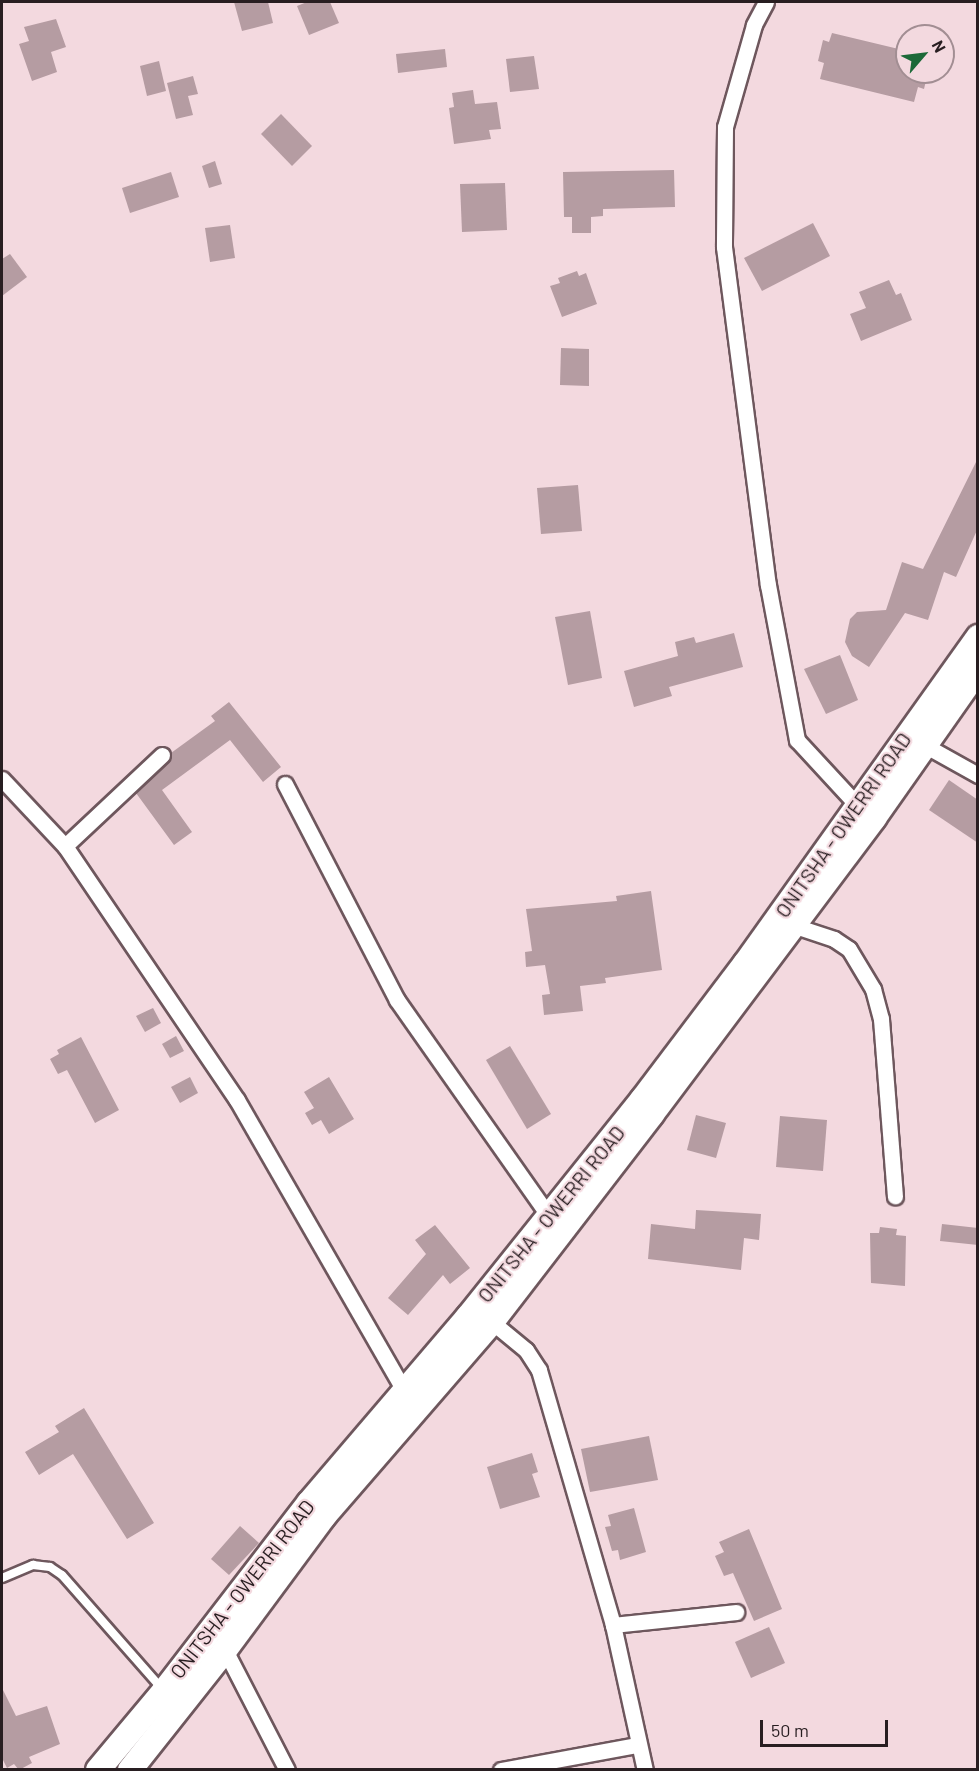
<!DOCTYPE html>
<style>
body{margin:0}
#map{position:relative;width:979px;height:1771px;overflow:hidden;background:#f3d9df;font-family:Barlow,sans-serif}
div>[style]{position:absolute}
.building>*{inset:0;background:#b59ca2}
.roads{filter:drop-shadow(2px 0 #6e575d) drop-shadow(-2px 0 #6e575d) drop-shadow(0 2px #6e575d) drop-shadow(0 -2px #6e575d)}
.service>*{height:8px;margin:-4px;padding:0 4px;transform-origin:4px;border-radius:4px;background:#fff}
.minor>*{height:15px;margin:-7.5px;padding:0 7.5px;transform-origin:7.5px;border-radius:7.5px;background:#fff}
.trunk>*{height:24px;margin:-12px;padding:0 12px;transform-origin:12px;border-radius:12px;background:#fff}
span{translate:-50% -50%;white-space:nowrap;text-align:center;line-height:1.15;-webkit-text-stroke:4.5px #f3d9df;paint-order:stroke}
.street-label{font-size:20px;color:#281e21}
.frame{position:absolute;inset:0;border:3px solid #281e21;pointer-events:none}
.north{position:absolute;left:895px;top:24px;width:60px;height:60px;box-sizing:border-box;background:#f3d9df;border:2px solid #a28e93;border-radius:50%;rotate:62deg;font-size:16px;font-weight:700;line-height:24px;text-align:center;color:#281e21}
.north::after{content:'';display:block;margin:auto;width:21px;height:27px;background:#1c6938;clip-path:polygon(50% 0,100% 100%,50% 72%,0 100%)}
.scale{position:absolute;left:760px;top:1720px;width:128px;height:27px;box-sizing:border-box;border:3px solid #281e21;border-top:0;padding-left:8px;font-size:18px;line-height:21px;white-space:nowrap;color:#281e21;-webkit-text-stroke:4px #f3d9df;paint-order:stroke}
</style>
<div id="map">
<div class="building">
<div style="clip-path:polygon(234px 2px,268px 2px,273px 23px,242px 31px)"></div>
<div style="clip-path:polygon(307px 2px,330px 2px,339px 23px,309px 35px,297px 6px)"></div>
<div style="clip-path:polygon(56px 19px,66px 47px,51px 52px,57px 72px,32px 81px,19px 44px,29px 41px,24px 27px)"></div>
<div style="clip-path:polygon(832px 33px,907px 51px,907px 72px,928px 72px,924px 89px,918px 87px,914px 102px,820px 79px,824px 63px,818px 61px,823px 40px,829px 42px)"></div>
<div style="clip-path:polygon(445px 49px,447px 67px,398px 73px,396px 54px)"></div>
<div style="clip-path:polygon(534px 56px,539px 89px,510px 92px,506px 59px)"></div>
<div style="clip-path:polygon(159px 61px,166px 91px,147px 96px,140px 66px)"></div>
<div style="clip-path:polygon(193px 76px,198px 94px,188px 96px,193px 115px,176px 119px,167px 83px)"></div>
<div style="clip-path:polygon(473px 90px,475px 104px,497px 102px,501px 129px,489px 130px,491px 139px,454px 144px,449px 108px,454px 107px,452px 93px)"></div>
<div style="clip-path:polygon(281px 114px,312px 146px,292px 166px,261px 134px)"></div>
<div style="clip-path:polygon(215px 161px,222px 184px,209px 188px,202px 166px)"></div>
<div style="clip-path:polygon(674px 170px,675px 207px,603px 209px,603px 216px,591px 217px,591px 233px,572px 233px,572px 217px,564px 217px,563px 172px)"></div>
<div style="clip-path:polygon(171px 172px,179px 197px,130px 213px,122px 188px)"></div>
<div style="clip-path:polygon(505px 183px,507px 230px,462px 232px,460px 184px)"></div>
<div style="clip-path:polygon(813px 223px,830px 256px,762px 291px,744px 258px)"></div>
<div style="clip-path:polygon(230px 225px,235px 258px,210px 262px,205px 228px)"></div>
<div style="clip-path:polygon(10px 254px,27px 277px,2px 296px,2px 259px)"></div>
<div style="clip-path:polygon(577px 271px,579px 276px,586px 273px,597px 304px,562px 317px,550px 286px,560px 283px,558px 278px)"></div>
<div style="clip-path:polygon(889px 280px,896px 295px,901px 293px,912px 320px,861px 341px,850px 314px,866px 308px,859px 292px)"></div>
<div style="clip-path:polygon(561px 348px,589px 349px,589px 386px,560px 385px)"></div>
<div style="clip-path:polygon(978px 458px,978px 528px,956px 577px,944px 572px,928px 620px,905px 613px,869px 667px,852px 656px,845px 642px,850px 619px,857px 612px,886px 610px,902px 562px,923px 569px)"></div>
<div style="clip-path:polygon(578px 485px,582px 531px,541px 534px,537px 488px)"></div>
<div style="clip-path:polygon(590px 611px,602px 678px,568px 685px,555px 617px)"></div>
<div style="clip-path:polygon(734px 633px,743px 667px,669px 687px,672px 696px,634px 707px,624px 671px,678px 656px,675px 642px,694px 637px,696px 643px)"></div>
<div style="clip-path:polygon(840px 655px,858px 700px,826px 714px,804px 669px)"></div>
<div style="clip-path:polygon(229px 702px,281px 767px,263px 782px,230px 740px,162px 790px,192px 832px,174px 845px,136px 793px,169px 762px,171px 753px,215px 721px,211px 716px)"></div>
<div style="clip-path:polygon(949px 780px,978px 800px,978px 843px,929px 810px)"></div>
<div style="clip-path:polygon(651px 891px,662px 970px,605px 978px,606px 983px,580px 986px,583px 1011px,544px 1015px,542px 995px,550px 994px,545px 965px,526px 967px,525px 952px,532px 951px,526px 909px,617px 901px,616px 896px)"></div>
<div style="clip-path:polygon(153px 1008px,161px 1023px,145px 1032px,136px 1016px)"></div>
<div style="clip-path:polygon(176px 1036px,184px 1051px,170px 1058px,162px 1044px)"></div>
<div style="clip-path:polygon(81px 1037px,119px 1110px,95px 1123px,67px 1070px,58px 1074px,50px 1059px,59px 1054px,57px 1050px)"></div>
<div style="clip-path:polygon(510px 1046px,551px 1114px,527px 1129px,486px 1060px)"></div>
<div style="clip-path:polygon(190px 1077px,198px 1093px,180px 1103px,171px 1087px)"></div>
<div style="clip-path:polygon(329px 1077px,354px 1119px,329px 1134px,321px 1120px,312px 1125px,305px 1113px,314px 1108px,304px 1092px)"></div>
<div style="clip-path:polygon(696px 1115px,726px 1123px,716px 1158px,687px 1150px)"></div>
<div style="clip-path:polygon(780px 1116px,827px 1120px,823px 1171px,776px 1167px)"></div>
<div style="clip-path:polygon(696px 1210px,761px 1214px,759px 1240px,744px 1238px,741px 1270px,648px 1259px,651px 1224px,695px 1229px)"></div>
<div style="clip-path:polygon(942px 1224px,978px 1228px,978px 1245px,940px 1241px)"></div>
<div style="clip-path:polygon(435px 1225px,470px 1268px,450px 1284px,443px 1275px,408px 1315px,388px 1298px,426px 1254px,415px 1240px)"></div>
<div style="clip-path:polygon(880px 1227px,897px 1229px,896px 1235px,906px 1236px,905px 1286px,871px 1283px,870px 1233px,879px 1233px)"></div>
<div style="clip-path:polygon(84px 1408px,154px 1523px,127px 1539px,73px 1454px,39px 1475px,25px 1452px,59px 1432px,55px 1426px)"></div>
<div style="clip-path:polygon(649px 1436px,658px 1480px,590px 1492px,581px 1449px)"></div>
<div style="clip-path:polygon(532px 1453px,538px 1472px,532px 1474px,540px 1497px,500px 1509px,487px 1467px)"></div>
<div style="clip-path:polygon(634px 1508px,646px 1552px,620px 1560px,618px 1550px,612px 1551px,605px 1527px,611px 1526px,608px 1515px)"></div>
<div style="clip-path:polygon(240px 1526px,259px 1543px,229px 1575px,211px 1559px)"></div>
<div style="clip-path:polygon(749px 1529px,782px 1609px,754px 1621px,733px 1573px,724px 1576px,715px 1556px,724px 1552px,719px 1542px)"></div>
<div style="clip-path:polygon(769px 1627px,785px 1663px,751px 1678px,735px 1642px)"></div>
<div style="clip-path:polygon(2px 1688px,16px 1716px,47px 1706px,60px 1744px,29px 1757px,32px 1763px,19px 1770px,14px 1764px,7px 1768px,2px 1758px)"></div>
</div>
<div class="roads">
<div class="service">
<div style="left:2px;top:1578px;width:34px;rotate:-23deg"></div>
<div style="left:33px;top:1565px;width:17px;rotate:7deg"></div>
<div style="left:50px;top:1567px;width:14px;rotate:34deg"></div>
<div style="left:62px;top:1575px;width:152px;rotate:48.7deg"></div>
</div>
<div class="minor">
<div style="left:766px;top:2px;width:26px;rotate:118deg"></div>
<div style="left:754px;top:25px;width:106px;rotate:105.9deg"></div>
<div style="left:725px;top:127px;width:120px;rotate:90.5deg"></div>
<div style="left:724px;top:247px;width:341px;rotate:82.6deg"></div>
<div style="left:768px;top:585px;width:158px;rotate:79.4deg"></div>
<div style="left:797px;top:740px;width:88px;rotate:47.3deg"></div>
<div style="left:926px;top:746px;width:60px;rotate:29.1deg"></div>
<div style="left:2px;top:779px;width:92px;rotate:46.8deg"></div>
<div style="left:65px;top:846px;width:307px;rotate:55.9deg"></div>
<div style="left:237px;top:1100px;width:336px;rotate:60.1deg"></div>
<div style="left:285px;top:784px;width:243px;rotate:62.6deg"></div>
<div style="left:397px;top:1000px;width:264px;rotate:54.9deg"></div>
<div style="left:65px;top:846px;width:133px;rotate:-43.2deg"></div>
<div style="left:795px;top:926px;width:41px;rotate:18.4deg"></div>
<div style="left:834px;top:939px;width:18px;rotate:34deg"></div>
<div style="left:849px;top:949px;width:47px;rotate:59deg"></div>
<div style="left:873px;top:989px;width:31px;rotate:75deg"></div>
<div style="left:881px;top:1019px;width:178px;rotate:85.5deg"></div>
<div style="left:492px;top:1322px;width:44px;rotate:39.5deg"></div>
<div style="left:526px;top:1350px;width:24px;rotate:57deg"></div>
<div style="left:539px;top:1370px;width:266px;rotate:73.8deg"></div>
<div style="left:613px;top:1625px;width:148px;rotate:77.6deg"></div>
<div style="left:613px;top:1625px;width:124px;rotate:-6deg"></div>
<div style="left:225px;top:1650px;width:135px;rotate:62.7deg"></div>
<div style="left:501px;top:1770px;width:138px;rotate:-10.4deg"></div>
</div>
<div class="trunk">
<div style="left:98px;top:1770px;width:103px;rotate:-50.1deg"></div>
<div style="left:164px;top:1691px;width:237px;rotate:-52.4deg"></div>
<div style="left:309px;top:1503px;width:245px;rotate:-49.5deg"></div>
<div style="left:468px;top:1317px;width:278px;rotate:-51.3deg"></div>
<div style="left:642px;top:1100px;width:171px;rotate:-52.9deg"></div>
<div style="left:745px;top:964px;width:402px;rotate:-54.5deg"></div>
<div style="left:130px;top:1770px;width:153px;rotate:-51.6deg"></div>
<div style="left:225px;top:1650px;width:167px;rotate:-53.5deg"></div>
<div style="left:324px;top:1516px;width:257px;rotate:-49.1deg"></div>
<div style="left:492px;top:1322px;width:262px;rotate:-52.4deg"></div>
<div style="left:652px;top:1114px;width:370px;rotate:-53.1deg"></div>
<div style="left:874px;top:818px;width:181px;rotate:-54.9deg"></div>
</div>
</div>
<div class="street-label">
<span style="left:843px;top:825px;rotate:-55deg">ONITSHA - OWERRI ROAD</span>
<span style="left:551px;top:1214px;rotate:-51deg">ONITSHA - OWERRI ROAD</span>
<span style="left:242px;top:1589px;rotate:-52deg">ONITSHA - OWERRI ROAD</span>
</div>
<div class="frame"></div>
<div class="north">N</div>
<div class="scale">50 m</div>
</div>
